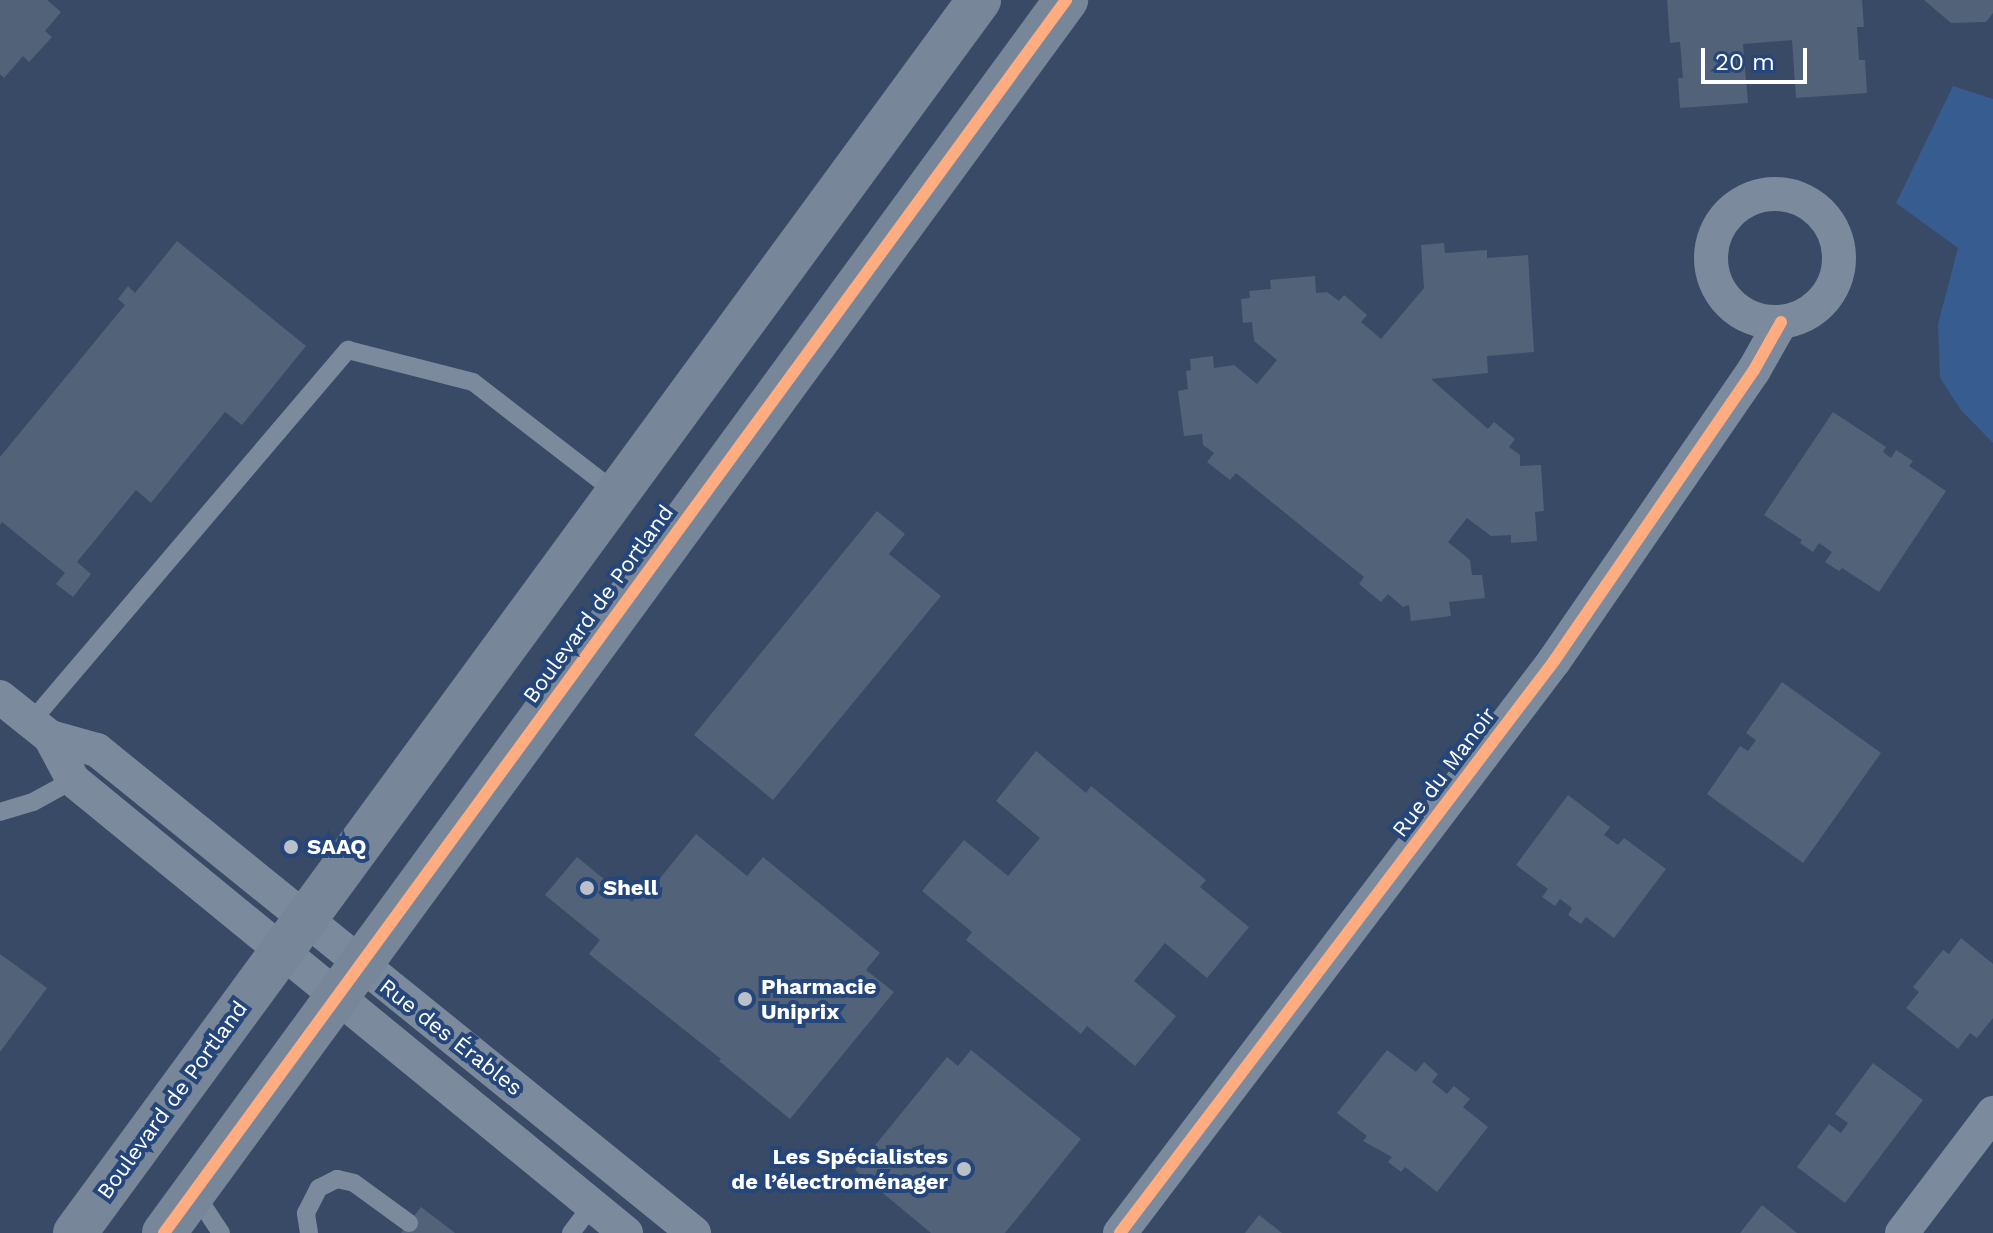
<!DOCTYPE html>
<meta charset="utf-8">
<style>
body{margin:0}
#map{position:relative;width:1993px;height:1233px;overflow:hidden;background:#384a66;font-family:"Work Sans",sans-serif}
div>[style]{position:absolute}
.green>*{inset:0;background:#375c90}
.building>*{inset:0;background:#526278}
.service>*{height:18px;margin:-9px;padding:0 9px;transform-origin:9px;border-radius:9px;background:#7c8a9d}
.minor>*{height:34px;margin:-17px;padding:0 17px;transform-origin:17px;border-radius:17px;background:#7c8a9d}
.minor>.ring{margin:-17px;padding:0;box-sizing:content-box;background:none;border:34px solid #7c8a9d;border-radius:50%}
.secondary>*{height:44px;margin:-22px;padding:0 22px;transform-origin:22px;border-radius:22px;background:#788699}
.cycleway>*{height:12px;margin:-6px;padding:0 6px;transform-origin:6px;border-radius:6px;background:#ffac80}
.dots>*{width:22px;height:22px;translate:-50% -50%;box-sizing:border-box;border:4px solid #24467a;border-radius:50%}
span{translate:-50% -50%;white-space:nowrap;text-align:center;line-height:1.15;-webkit-text-stroke:8px #24467a;paint-order:stroke}
.street-label{font-size:22px;color:#fff}
.poi-label{font-size:22px;color:#fff;font-weight:700}
.left{translate:0 -50%;text-align:left}
.right{translate:-100% -50%;text-align:right}
.scale{position:absolute;left:1701px;top:48px;width:106px;height:36px;box-sizing:border-box;border:4px solid #fff;border-top:0;padding-left:10px;font-size:24px;line-height:28px;white-space:nowrap;color:#fff;-webkit-text-stroke:6px #24467a;paint-order:stroke}
</style>
<div id="map">
<div class="green">
<div style="clip-path:polygon(1953px 86px,1993px 99px,1993px 443px,1961px 410px,1940px 378px,1938px 324px,1958px 248px,1896px 203px)"></div>
</div>
<div class="building">
<div style="clip-path:polygon(0 0,47px 0,61px 12px,45px 31px,52px 37px,29px 62px,23px 56px,4px 78px,0 74px)"></div>
<div style="clip-path:polygon(1667px 0,1862px 0,1864px 27px,1857px 27px,1859px 60px,1865px 60px,1867px 93px,1796px 98px,1792px 40px,1743px 44px,1748px 103px,1680px 108px,1678px 78px,1683px 78px,1680px 42px,1670px 43px)"></div>
<div style="clip-path:polygon(1924px 0,1993px 0,1993px 13px,1986px 22px,1951px 23px)"></div>
<div style="clip-path:polygon(177px 241px,306px 346px,242px 425px,225px 412px,151px 503px,136px 490px,77px 562px,91px 574px,73px 597px,56px 584px,65px 573px,2px 522px,0 525px,0 457px,125px 305px,118px 299px,128px 286px,135px 293px)"></div>
<div style="clip-path:polygon(1444px 243px,1445px 253px,1487px 250px,1487px 258px,1528px 255px,1534px 352px,1487px 356px,1488px 373px,1431px 379px,1488px 429px,1494px 422px,1515px 439px,1509px 447px,1520px 455px,1520px 466px,1541px 465px,1544px 511px,1535px 512px,1537px 541px,1511px 543px,1511px 535px,1491px 536px,1467px 518px,1448px 542px,1470px 560px,1472px 575px,1482px 575px,1485px 598px,1449px 602px,1451px 616px,1411px 621px,1409px 605px,1403px 607px,1388px 594px,1381px 602px,1359px 584px,1364px 577px,1236px 473px,1230px 480px,1207px 462px,1214px 453px,1203px 445px,1202px 434px,1184px 436px,1178px 391px,1188px 389px,1186px 371px,1191px 370px,1190px 359px,1213px 356px,1214px 368px,1234px 365px,1257px 384px,1277px 360px,1254px 341px,1252px 322px,1243px 323px,1241px 299px,1250px 298px,1249px 291px,1271px 289px,1270px 280px,1315px 276px,1316px 293px,1327px 292px,1339px 301px,1344px 295px,1367px 315px,1361px 322px,1381px 339px,1424px 288px,1421px 245px)"></div>
<div style="clip-path:polygon(1833px 412px,1886px 447px,1883px 452px,1891px 458px,1896px 450px,1913px 461px,1909px 466px,1946px 491px,1879px 592px,1842px 568px,1839px 571px,1825px 562px,1832px 552px,1819px 543px,1813px 552px,1800px 543px,1802px 540px,1764px 515px)"></div>
<div style="clip-path:polygon(877px 511px,905px 534px,889px 554px,941px 596px,773px 800px,694px 735px)"></div>
<div style="clip-path:polygon(1782px 682px,1881px 753px,1803px 863px,1707px 794px,1740px 746px,1748px 751px,1756px 740px,1746px 733px)"></div>
<div style="clip-path:polygon(1036px 751px,1086px 793px,1091px 786px,1206px 880px,1200px 887px,1249px 927px,1207px 978px,1165px 943px,1134px 981px,1176px 1016px,1135px 1066px,1087px 1026px,1081px 1034px,966px 940px,972px 932px,922px 891px,964px 840px,1008px 876px,1040px 838px,996px 801px)"></div>
<div style="clip-path:polygon(1568px 795px,1610px 827px,1604px 835px,1618px 845px,1624px 838px,1666px 869px,1614px 938px,1586px 917px,1581px 924px,1568px 915px,1572px 908px,1560px 899px,1555px 906px,1542px 897px,1548px 889px,1516px 865px)"></div>
<div style="clip-path:polygon(696px 834px,747px 876px,763px 857px,880px 953px,866px 970px,894px 992px,790px 1119px,719px 1061px,721px 1059px,589px 954px,600px 940px,545px 895px,577px 857px,632px 902px,643px 889px,648px 893px)"></div>
<div style="clip-path:polygon(1961px 938px,1993px 964px,1993px 1018px,1977px 1038px,1970px 1033px,1958px 1049px,1906px 1008px,1919px 992px,1913px 987px,1943px 950px,1949px 954px)"></div>
<div style="clip-path:polygon(0 954px,47px 988px,0 1052px)"></div>
<div style="clip-path:polygon(971px 1050px,1081px 1139px,1005px 1233px,931px 1233px,855px 1170px,947px 1057px,958px 1066px)"></div>
<div style="clip-path:polygon(1387px 1050px,1416px 1072px,1424px 1062px,1438px 1074px,1432px 1082px,1447px 1094px,1454px 1086px,1470px 1099px,1463px 1107px,1488px 1127px,1437px 1192px,1405px 1167px,1401px 1172px,1388px 1162px,1392px 1157px,1363px 1141px,1367px 1136px,1337px 1113px)"></div>
<div style="clip-path:polygon(1873px 1063px,1923px 1100px,1845px 1203px,1797px 1167px,1829px 1124px,1841px 1133px,1848px 1123px,1835px 1114px)"></div>
<div style="clip-path:polygon(1762px 1205px,1797px 1233px,1740px 1233px)"></div>
<div style="clip-path:polygon(421px 1207px,455px 1233px,401px 1233px)"></div>
<div style="clip-path:polygon(1259px 1215px,1282px 1233px,1245px 1233px)"></div>
</div>
<div class="service">
<div style="left:31px;top:722px;width:489px;rotate:-49.6deg"></div>
<div style="left:348px;top:350px;width:129px;rotate:14.4deg"></div>
<div style="left:473px;top:382px;width:183px;rotate:37.7deg"></div>
<div style="left:0;top:812px;width:34px;rotate:-17deg"></div>
<div style="left:33px;top:802px;width:46px;rotate:-28.8deg"></div>
<div style="left:194px;top:1192px;width:49px;rotate:56.6deg"></div>
<div style="left:309px;top:1233px;width:20px;rotate:-99deg"></div>
<div style="left:306px;top:1213px;width:28px;rotate:-63deg"></div>
<div style="left:319px;top:1188px;width:20px;rotate:-27deg"></div>
<div style="left:337px;top:1179px;width:17px;rotate:13deg"></div>
<div style="left:354px;top:1183px;width:68px;rotate:36deg"></div>
<div style="left:571px;top:1233px;width:35px;rotate:-53deg"></div>
</div>
<div class="minor">
<div class="ring" style="left:1711px;top:194px;width:94px;height:94px"></div>
<div style="left:0;top:697px;width:64px;rotate:38.7deg"></div>
<div style="left:50px;top:737px;width:49px;rotate:61.9deg"></div>
<div style="left:73px;top:780px;width:715px;rotate:39.32deg"></div>
<div style="left:50px;top:737px;width:49px;rotate:15.5deg"></div>
<div style="left:97px;top:750px;width:768px;rotate:38.97deg"></div>
<div style="left:1120px;top:1233px;width:718px;rotate:-52.81deg"></div>
<div style="left:1554px;top:661px;width:353px;rotate:-55.5deg"></div>
<div style="left:1754px;top:370px;width:55px;rotate:-60.6deg"></div>
<div style="left:1902px;top:1233px;width:151px;rotate:-52.8deg"></div>
</div>
<div class="secondary">
<div style="left:75px;top:1233px;width:1529px;rotate:-53.75deg"></div>
<div style="left:164px;top:1233px;width:1528px;rotate:-53.81deg"></div>
</div>
<div class="cycleway">
<div style="left:164px;top:1233px;width:1528px;rotate:-53.81deg"></div>
<div style="left:1120px;top:1233px;width:718px;rotate:-52.81deg"></div>
<div style="left:1554px;top:661px;width:353px;rotate:-55.5deg"></div>
<div style="left:1754px;top:370px;width:55px;rotate:-60.6deg"></div>
</div>
<div class="dots">
<div style="left:291px;top:847px;background:#b9c0c9"></div>
<div style="left:587px;top:888px;background:#b9c0c9"></div>
<div style="left:745px;top:999px;background:#b9c0c9"></div>
<div style="left:964px;top:1169px;background:#b9c0c9"></div>
</div>
<div class="street-label">
<span style="left:598px;top:604px;rotate:-54deg">Boulevard de Portland</span>
<span style="left:1444px;top:772px;rotate:-53deg">Rue du Manoir</span>
<span style="left:451px;top:1037px;rotate:38deg">Rue des Érables</span>
<span style="left:172px;top:1100px;rotate:-54deg">Boulevard de Portland</span>
</div>
<div class="poi-label">
<span class="left" style="left:307px;top:847px">SAAQ</span>
<span class="left" style="left:603px;top:888px">Shell</span>
<span class="left" style="left:761px;top:999px">Pharmacie<br>Uniprix</span>
<span class="right" style="left:948px;top:1169px">Les Spécialistes<br>de l’électroménager</span>
</div>
<div class="scale">20 m</div>
</div>
